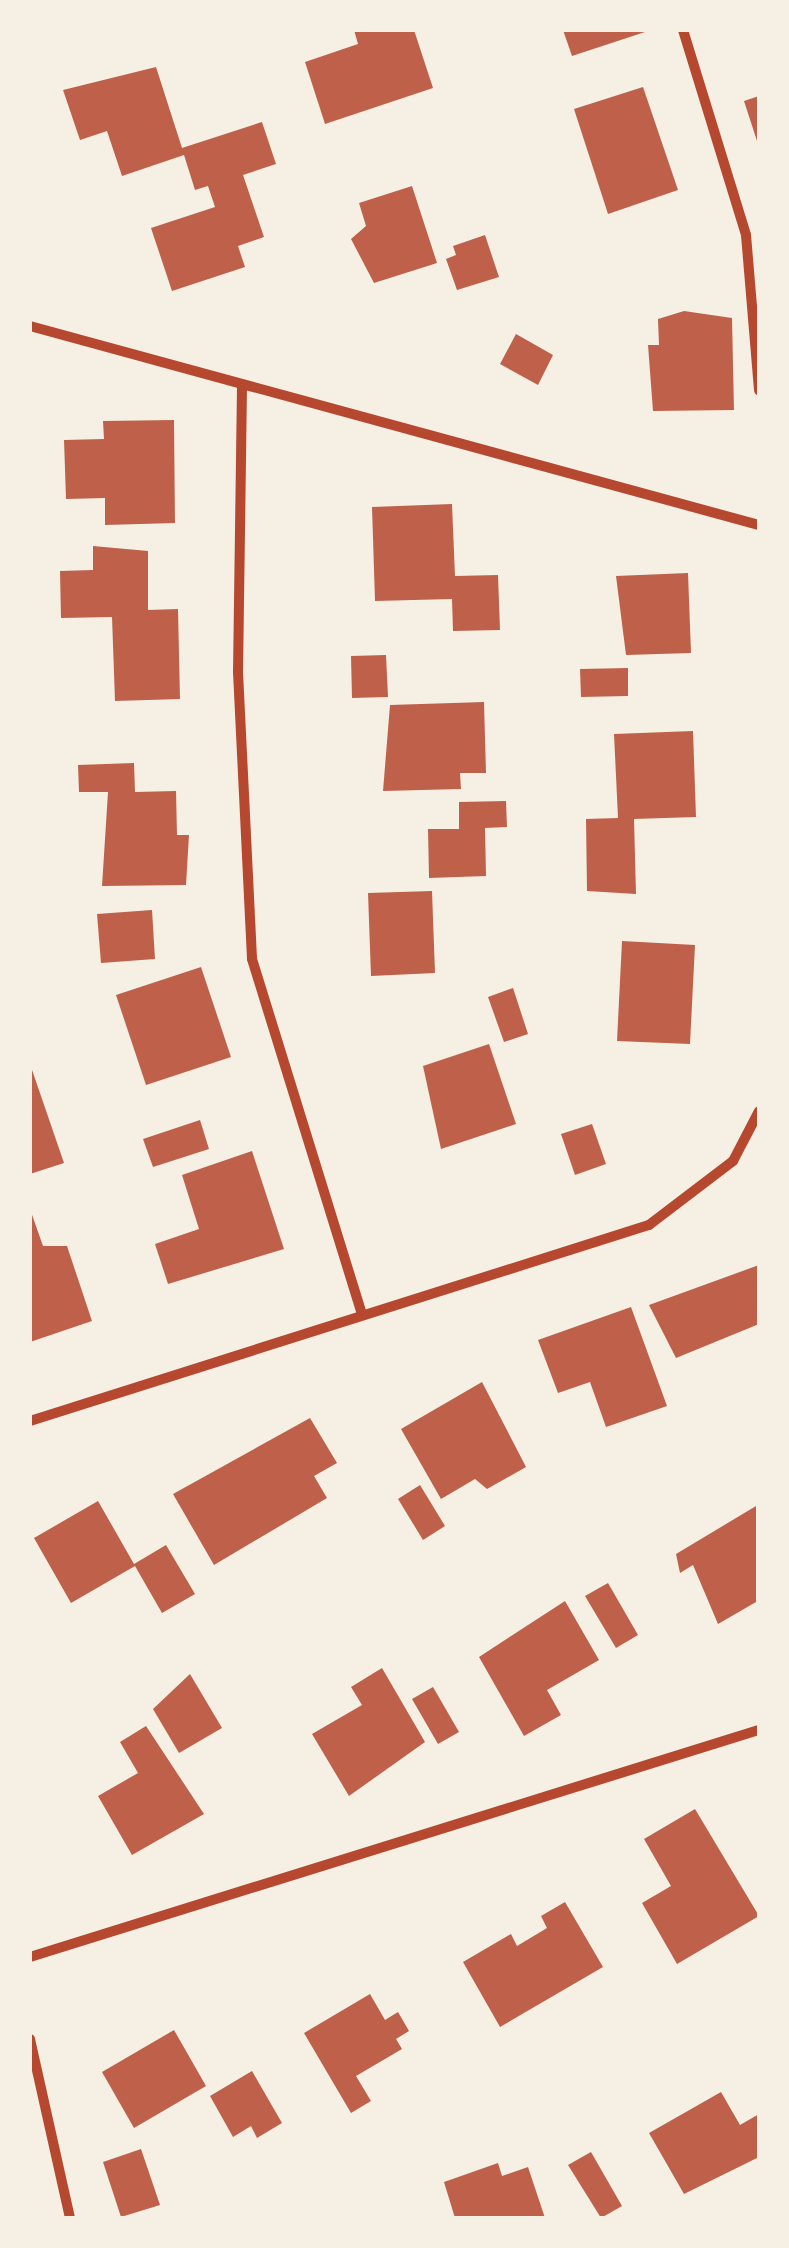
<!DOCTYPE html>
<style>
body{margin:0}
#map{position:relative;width:789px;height:2248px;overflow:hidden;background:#f6efe4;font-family:Lato,sans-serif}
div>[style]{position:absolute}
.building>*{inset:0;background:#bf614a}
.minor>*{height:10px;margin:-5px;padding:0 5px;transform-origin:5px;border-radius:5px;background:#b5482f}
span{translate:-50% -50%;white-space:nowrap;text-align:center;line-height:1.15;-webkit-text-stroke:8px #f6efe4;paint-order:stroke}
.frame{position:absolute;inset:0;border:32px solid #f6efe4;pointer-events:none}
</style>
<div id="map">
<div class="building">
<div style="clip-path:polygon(354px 30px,414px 30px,433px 88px,325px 124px,305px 62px,358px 44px)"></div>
<div style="clip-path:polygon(563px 30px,648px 30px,648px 31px,572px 56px)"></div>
<div style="clip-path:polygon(156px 67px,182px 148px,262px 122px,276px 164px,243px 175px,264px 237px,238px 246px,245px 267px,172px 291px,151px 228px,215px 207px,208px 186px,195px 190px,184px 155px,122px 176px,107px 131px,80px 140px,63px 90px)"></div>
<div style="clip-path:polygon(643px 87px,678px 190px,608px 214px,574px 109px)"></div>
<div style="clip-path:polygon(759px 96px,759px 144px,758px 144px,744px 101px)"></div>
<div style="clip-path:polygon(412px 186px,437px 263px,374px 283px,351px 239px,366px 226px,359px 203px)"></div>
<div style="clip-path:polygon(485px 235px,499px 277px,457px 290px,446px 259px,456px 255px,453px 246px)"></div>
<div style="clip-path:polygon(684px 311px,732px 318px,734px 410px,653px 411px,648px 345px,659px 345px,658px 319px)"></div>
<div style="clip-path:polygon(516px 334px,553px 355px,538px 385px,500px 364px)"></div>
<div style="clip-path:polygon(174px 420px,175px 523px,105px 525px,105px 498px,66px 499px,64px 440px,104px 439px,103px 421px)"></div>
<div style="clip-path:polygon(452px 504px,455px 576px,498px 575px,500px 630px,453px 631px,452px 599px,375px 601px,372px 507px)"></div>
<div style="clip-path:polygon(93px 546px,148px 551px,148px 610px,178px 609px,180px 699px,115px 701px,112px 617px,61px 618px,60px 571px,93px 570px)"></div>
<div style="clip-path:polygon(688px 573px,691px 653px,626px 655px,616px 576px)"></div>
<div style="clip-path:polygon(386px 655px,388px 697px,352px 698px,351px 656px)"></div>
<div style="clip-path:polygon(628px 668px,628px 696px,581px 697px,580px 669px)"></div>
<div style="clip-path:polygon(484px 702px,486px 773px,460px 773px,461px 789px,383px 791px,390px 705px)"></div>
<div style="clip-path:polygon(693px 731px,696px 817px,634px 819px,636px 894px,587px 891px,586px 819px,618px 818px,614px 734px)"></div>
<div style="clip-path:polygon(134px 763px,135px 792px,176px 791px,177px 835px,189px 835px,186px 885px,102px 886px,108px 792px,79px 792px,78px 765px)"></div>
<div style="clip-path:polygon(506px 801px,507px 827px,485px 828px,486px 876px,429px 878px,428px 829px,459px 829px,459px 802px)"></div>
<div style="clip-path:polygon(432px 891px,435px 973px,371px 976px,368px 893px)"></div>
<div style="clip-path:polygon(152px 910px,155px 959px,101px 963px,97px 914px)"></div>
<div style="clip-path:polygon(622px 941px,695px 945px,690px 1044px,617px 1041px)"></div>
<div style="clip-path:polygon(201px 967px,231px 1057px,146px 1085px,116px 995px)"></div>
<div style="clip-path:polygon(513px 988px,528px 1034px,504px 1042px,488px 997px)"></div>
<div style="clip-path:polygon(489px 1044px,516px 1124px,441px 1149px,423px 1066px)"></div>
<div style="clip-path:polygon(30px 1064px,64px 1163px,30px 1174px)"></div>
<div style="clip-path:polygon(200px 1120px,209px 1149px,153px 1167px,143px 1139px)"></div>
<div style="clip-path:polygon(592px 1124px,606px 1164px,575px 1175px,561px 1134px)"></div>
<div style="clip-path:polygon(252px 1151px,284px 1249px,168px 1284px,155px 1244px,199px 1229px,182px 1175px)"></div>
<div style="clip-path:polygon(30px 1209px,43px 1246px,67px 1246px,92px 1321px,30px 1342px)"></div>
<div style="clip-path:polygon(759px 1265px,759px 1324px,676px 1358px,649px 1305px)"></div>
<div style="clip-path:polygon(631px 1307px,667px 1406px,606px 1427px,590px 1382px,558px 1393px,538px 1340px)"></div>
<div style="clip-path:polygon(482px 1382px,526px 1467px,487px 1489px,475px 1479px,441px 1499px,401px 1429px)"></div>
<div style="clip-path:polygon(310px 1418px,337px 1463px,314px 1476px,327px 1498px,214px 1565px,173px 1494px)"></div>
<div style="clip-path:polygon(420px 1485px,445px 1526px,423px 1540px,398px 1499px)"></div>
<div style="clip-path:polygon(98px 1501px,134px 1564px,166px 1545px,195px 1594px,162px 1613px,135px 1566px,71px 1603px,34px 1538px)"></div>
<div style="clip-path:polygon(756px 1506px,756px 1602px,718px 1624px,693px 1565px,680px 1573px,676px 1554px)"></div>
<div style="clip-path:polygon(608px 1583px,638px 1635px,616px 1648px,585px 1596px)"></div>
<div style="clip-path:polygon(565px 1601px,599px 1660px,547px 1690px,561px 1715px,524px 1736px,479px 1657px)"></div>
<div style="clip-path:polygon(382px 1668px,425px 1742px,349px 1796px,312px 1734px,362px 1705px,351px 1687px)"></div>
<div style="clip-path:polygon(190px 1674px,222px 1728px,179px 1753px,153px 1709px)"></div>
<div style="clip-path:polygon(433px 1687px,459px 1732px,438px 1744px,412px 1699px)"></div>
<div style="clip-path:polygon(146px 1726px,204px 1814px,132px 1855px,98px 1796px,138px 1773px,120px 1742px)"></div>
<div style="clip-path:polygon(695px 1809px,759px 1916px,677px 1964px,642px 1903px,671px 1886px,644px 1839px)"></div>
<div style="clip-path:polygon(565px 1902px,603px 1967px,500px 2027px,463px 1962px,511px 1934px,517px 1946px,547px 1928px,541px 1916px)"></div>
<div style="clip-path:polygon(370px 1994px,385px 2020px,398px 2012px,409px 2031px,396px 2039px,402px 2049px,356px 2076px,371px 2101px,351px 2113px,304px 2033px)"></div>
<div style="clip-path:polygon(174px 2030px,206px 2086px,134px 2128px,102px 2072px)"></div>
<div style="clip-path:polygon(252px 2071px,282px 2123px,257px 2138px,251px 2126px,233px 2137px,210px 2096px)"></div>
<div style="clip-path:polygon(721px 2092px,740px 2125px,759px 2114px,759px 2157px,684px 2194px,649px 2133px)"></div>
<div style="clip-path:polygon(141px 2149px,160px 2205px,121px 2217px,103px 2162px)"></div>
<div style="clip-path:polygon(591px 2152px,622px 2206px,601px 2218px,568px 2165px)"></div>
<div style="clip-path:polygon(498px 2163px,502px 2176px,528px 2167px,545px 2218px,455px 2218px,444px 2182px)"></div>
</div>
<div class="minor">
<div style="left:683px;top:30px;width:214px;rotate:72.9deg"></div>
<div style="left:746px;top:235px;width:156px;rotate:85.2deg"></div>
<div style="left:30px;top:326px;width:756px;rotate:15.27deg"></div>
<div style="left:242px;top:387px;width:285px;rotate:90.8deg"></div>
<div style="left:238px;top:672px;width:287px;rotate:87.2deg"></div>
<div style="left:252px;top:959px;width:369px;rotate:72.8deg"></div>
<div style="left:30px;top:1421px;width:649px;rotate:-17.57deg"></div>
<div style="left:649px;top:1225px;width:106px;rotate:-37.3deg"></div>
<div style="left:733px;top:1161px;width:56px;rotate:-62.5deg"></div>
<div style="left:30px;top:1957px;width:764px;rotate:-17.3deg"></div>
<div style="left:30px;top:2039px;width:183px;rotate:77.4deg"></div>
</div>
<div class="frame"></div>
</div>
